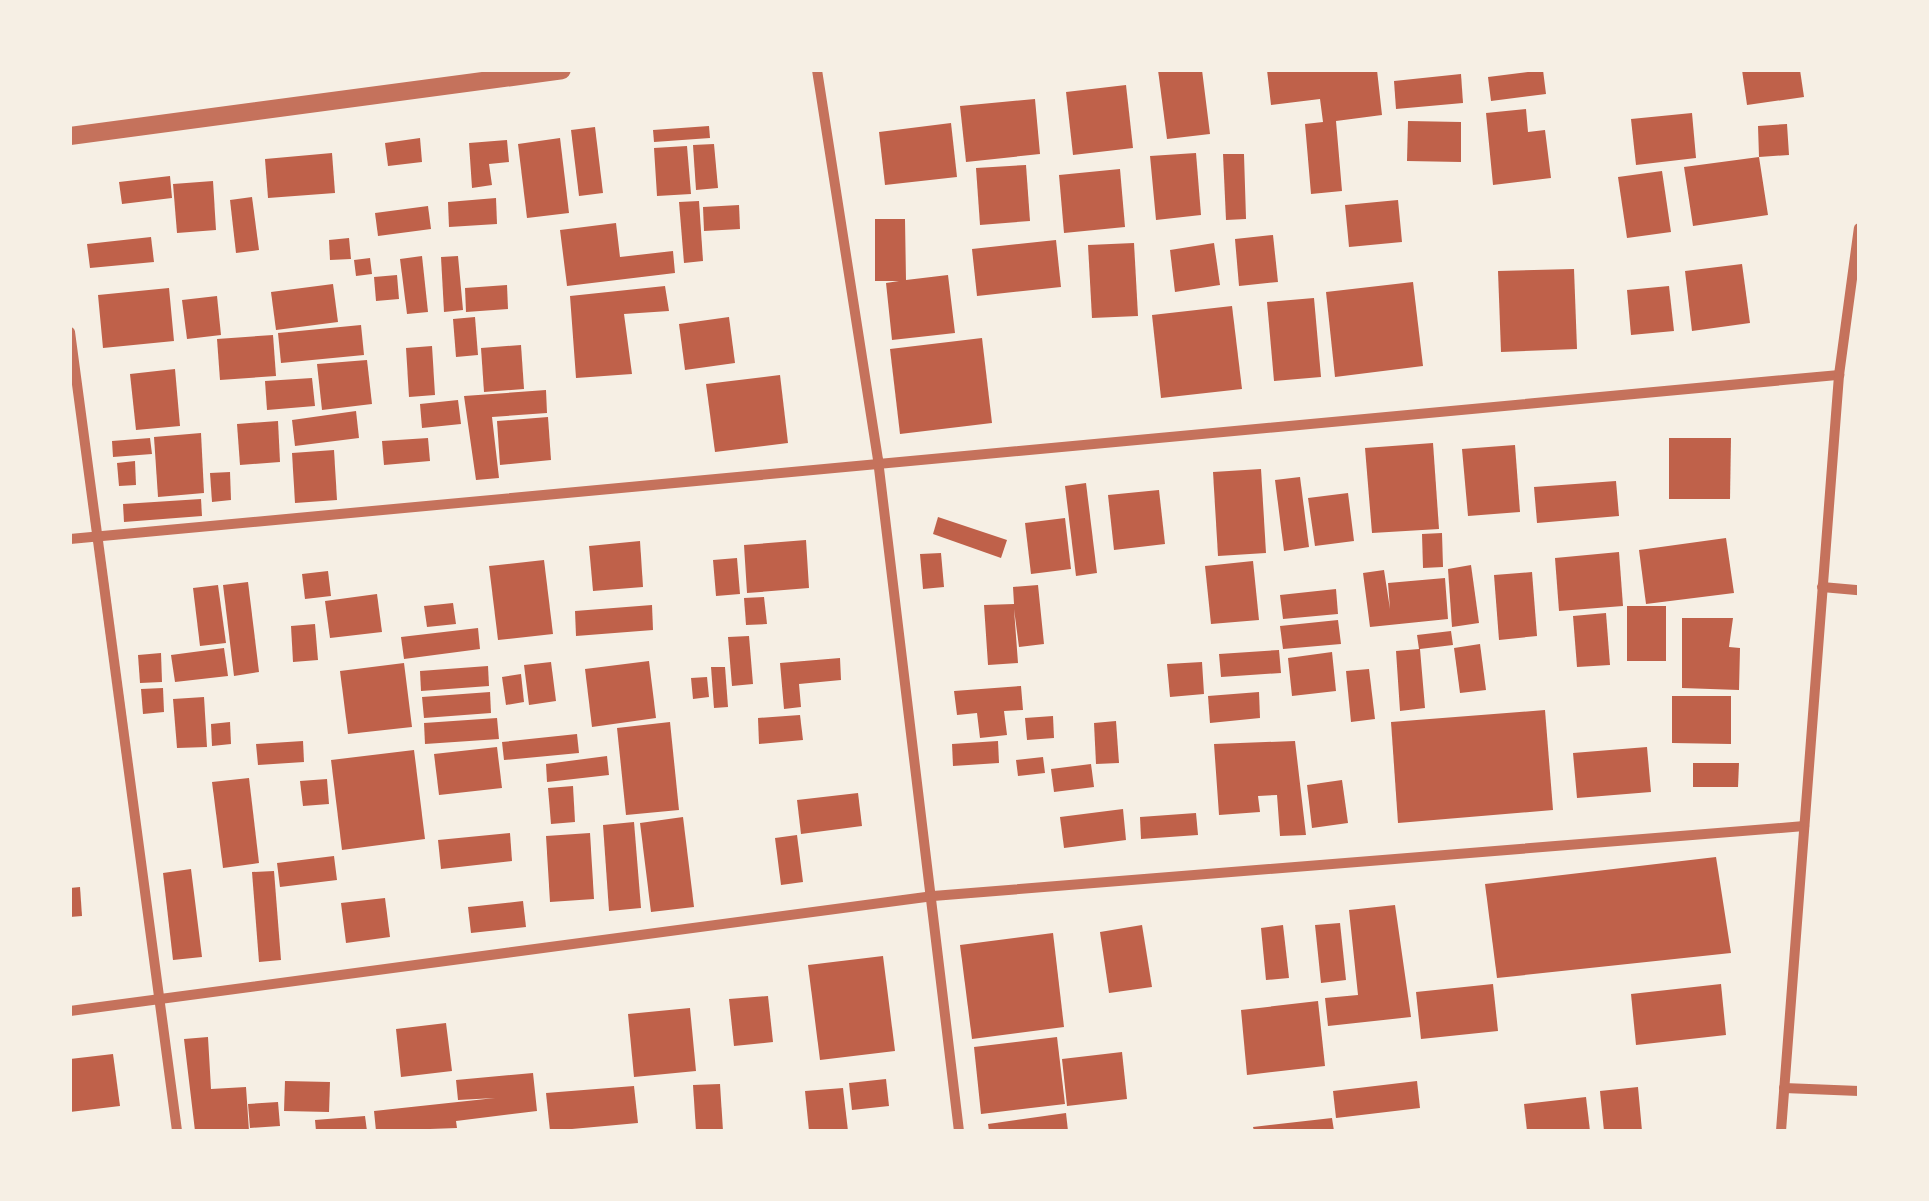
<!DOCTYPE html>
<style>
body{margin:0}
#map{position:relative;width:1929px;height:1201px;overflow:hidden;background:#f6efe4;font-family:"PT Serif",serif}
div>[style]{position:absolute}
.building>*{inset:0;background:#bf614a}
.minor>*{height:10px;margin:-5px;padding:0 5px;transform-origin:5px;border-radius:5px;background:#c5725c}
.tertiary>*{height:18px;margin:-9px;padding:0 9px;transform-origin:9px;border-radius:9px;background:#c5725c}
span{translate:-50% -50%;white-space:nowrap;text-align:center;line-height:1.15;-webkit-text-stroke:10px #f6efe4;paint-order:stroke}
.frame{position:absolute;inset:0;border:72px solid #f6efe4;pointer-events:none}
</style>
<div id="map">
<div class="building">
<div style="clip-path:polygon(1158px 70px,1202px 70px,1210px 134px,1167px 139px)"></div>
<div style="clip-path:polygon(1267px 70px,1377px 70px,1382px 115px,1336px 121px,1342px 191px,1311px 194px,1305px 124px,1323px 122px,1320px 99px,1271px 105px)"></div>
<div style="clip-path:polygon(1543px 70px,1546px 94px,1491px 101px,1488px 77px)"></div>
<div style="clip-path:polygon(1742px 70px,1800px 70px,1804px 97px,1747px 105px)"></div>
<div style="clip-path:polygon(1461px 74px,1463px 103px,1396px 109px,1394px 81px)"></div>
<div style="clip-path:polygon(1126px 85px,1133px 148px,1073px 155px,1066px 92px)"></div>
<div style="clip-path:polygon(1035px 99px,1040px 154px,966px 162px,960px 106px)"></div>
<div style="clip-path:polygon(1526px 109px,1528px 132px,1545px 130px,1551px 178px,1493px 185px,1486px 113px)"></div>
<div style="clip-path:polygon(1692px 113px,1696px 158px,1636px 165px,1631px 119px)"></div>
<div style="clip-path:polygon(1408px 121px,1461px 122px,1461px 162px,1407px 161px)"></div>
<div style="clip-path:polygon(951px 123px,957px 177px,885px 185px,879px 132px)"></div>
<div style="clip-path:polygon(1787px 124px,1789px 155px,1759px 157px,1768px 215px,1693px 226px,1684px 167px,1759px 157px,1758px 126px)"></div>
<div style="clip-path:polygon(709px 126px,710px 138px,654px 142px,653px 130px)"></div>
<div style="clip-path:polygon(595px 127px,603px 193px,579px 196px,571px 130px)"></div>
<div style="clip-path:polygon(420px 138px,422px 162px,388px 166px,385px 143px)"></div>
<div style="clip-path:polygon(560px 138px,569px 213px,527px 218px,518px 144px)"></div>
<div style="clip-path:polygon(507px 140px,509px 162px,489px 164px,492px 185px,472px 188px,469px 143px)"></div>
<div style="clip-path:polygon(714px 144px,718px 188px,696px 190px,693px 145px)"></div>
<div style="clip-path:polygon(687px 146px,691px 194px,657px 196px,654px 148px)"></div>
<div style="clip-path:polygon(332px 153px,335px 193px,268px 198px,265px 159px)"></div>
<div style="clip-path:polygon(1196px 153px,1201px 215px,1156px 220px,1150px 156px)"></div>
<div style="clip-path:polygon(1223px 154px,1244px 154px,1246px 219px,1226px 220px)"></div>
<div style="clip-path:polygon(1026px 165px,1030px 221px,980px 225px,976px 168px)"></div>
<div style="clip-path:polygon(1120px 169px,1125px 227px,1064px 233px,1059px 175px)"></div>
<div style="clip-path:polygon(1662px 171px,1671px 232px,1627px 238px,1618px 177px)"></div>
<div style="clip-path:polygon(170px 176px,172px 198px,122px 204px,119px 182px)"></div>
<div style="clip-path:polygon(213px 181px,216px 230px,177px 233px,173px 184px)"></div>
<div style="clip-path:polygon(252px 197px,259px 250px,236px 253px,230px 200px)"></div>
<div style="clip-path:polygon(496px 198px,497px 224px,449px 227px,448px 202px)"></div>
<div style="clip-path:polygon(1398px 200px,1402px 242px,1349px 247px,1345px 205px)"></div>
<div style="clip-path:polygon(699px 201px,703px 261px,684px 263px,679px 202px)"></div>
<div style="clip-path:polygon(739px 205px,740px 229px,704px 231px,703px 207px)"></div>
<div style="clip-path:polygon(428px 206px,431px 229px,378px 236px,375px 213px)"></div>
<div style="clip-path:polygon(875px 219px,905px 219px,906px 280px,948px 275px,955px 333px,892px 340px,886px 283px,899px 281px,875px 281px)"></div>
<div style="clip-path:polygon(616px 223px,620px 257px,673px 251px,675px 273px,567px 286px,560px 230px)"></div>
<div style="clip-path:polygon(1273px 235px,1278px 282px,1239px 286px,1235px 239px)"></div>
<div style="clip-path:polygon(151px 237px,154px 262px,90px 268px,87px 244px)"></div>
<div style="clip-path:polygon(349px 238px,351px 259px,330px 260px,329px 240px)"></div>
<div style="clip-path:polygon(1056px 240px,1061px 287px,977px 296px,972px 249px)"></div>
<div style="clip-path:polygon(1134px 243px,1138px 316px,1092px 318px,1088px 245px)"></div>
<div style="clip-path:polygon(1214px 243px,1220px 285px,1175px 292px,1170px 250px)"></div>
<div style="clip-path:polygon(422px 256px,428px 312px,407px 314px,400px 259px)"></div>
<div style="clip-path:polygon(458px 256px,463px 310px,444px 312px,441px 257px)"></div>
<div style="clip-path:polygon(370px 258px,372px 274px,356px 276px,354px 260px)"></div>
<div style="clip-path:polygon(1742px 264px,1750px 323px,1692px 331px,1685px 271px)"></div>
<div style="clip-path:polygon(1574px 269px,1577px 349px,1501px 352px,1498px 271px)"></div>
<div style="clip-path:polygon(397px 275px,399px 299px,376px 301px,374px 277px)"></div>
<div style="clip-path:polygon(1413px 282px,1423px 366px,1335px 377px,1326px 292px)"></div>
<div style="clip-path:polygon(333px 284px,338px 322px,276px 330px,271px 292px)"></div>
<div style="clip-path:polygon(507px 285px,508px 309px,466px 312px,465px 288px)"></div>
<div style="clip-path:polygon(665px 286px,669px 311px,624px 314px,632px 374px,576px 378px,570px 296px)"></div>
<div style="clip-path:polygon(1669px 286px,1674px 331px,1631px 335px,1627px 290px)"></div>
<div style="clip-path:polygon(169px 288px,174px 341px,103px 348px,98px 295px)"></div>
<div style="clip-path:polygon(217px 296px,221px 335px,187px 339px,182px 300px)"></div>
<div style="clip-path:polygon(1314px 298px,1321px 377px,1274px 381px,1267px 302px)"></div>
<div style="clip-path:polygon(1232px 306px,1242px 389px,1161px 398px,1152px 315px)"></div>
<div style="clip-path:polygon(475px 317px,478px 355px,456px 357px,453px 319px)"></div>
<div style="clip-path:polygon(729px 317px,735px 363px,685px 370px,679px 324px)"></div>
<div style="clip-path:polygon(361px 325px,364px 355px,281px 363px,278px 333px)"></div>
<div style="clip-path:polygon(273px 335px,276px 376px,220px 380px,217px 339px)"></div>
<div style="clip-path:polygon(982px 338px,992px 423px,900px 434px,890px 349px)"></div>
<div style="clip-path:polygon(521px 345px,524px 389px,484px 392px,481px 348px)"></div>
<div style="clip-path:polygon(432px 346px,435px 395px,409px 397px,406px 348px)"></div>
<div style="clip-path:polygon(367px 360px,372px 404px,322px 410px,317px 364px)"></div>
<div style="clip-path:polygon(175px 369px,180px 426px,136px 430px,130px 374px)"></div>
<div style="clip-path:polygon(780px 375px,788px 443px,715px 452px,706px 384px)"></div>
<div style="clip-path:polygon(312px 378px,315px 406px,267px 410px,265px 381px)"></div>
<div style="clip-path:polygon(546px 390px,547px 413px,492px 417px,499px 478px,476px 480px,464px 396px)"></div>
<div style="clip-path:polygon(458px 400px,461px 424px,422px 428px,420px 404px)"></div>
<div style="clip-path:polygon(356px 411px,359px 438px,295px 446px,292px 420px)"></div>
<div style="clip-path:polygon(548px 417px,551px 460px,500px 465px,497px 421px)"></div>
<div style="clip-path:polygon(278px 421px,280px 462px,240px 465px,237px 424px)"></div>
<div style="clip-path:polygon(201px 433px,204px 493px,158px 497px,154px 437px)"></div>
<div style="clip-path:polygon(150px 438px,152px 454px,113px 457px,112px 441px)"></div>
<div style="clip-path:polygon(428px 438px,430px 461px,384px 465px,382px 441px)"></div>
<div style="clip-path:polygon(1669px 438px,1731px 438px,1730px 499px,1669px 499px)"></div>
<div style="clip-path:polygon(1433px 443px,1439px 529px,1372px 533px,1365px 448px)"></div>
<div style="clip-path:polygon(1515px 445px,1520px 512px,1468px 516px,1462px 449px)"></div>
<div style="clip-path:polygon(334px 450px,337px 500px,295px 503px,292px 453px)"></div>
<div style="clip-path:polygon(135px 461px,136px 485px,119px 486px,117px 463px)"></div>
<div style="clip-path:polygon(1261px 469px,1266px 553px,1218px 556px,1213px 472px)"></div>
<div style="clip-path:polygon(230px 472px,231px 500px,212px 502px,210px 473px)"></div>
<div style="clip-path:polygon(1300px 477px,1309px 547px,1284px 551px,1275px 480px)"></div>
<div style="clip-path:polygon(1616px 481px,1619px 516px,1537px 523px,1534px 487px)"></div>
<div style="clip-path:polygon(1086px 483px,1097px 573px,1076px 576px,1065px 486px)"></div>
<div style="clip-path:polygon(1159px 490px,1165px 544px,1114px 550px,1108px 495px)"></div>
<div style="clip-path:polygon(1348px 493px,1354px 541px,1315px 546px,1308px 498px)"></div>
<div style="clip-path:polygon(201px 499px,202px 516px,124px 522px,123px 504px)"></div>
<div style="clip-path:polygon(938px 517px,1007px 540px,1001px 558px,933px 534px)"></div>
<div style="clip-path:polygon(1065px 518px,1071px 569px,1031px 574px,1025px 523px)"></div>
<div style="clip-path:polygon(1442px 533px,1443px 567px,1423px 568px,1422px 534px)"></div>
<div style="clip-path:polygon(1726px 538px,1734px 593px,1646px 604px,1639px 550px)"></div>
<div style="clip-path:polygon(806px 540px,809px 588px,747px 593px,744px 545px)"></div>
<div style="clip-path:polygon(640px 541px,643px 587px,593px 591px,589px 546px)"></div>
<div style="clip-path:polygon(1619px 552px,1623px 606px,1559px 611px,1555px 558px)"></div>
<div style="clip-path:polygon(941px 553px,944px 587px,923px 589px,920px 554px)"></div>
<div style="clip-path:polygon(737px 558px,740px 594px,716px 596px,713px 560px)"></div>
<div style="clip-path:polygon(544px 560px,553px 634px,498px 640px,489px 566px)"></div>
<div style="clip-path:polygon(1253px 561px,1259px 620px,1211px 624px,1205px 566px)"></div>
<div style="clip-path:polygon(1471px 565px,1479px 623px,1452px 627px,1448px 569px)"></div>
<div style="clip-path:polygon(1384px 570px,1390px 609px,1388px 583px,1445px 578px,1448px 619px,1370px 627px,1363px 573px)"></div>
<div style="clip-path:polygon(328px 571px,331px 596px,305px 599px,302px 574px)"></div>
<div style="clip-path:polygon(1532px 572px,1537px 636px,1499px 640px,1494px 575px)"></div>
<div style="clip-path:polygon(248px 582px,259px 672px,234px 676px,223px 585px)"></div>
<div style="clip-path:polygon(218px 585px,226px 643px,200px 646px,193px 588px)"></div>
<div style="clip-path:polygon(1038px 585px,1044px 644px,1019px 647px,1014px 609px,1018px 663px,988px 665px,984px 605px,1014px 604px,1013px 587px)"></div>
<div style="clip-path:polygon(1336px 589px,1338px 614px,1283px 619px,1280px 595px)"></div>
<div style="clip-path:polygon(377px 594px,382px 632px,330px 638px,325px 601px)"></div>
<div style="clip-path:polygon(764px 597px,767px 624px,746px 625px,744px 598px)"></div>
<div style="clip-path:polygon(453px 603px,456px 624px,427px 627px,424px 606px)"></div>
<div style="clip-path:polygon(652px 605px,653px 630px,576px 636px,575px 611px)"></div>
<div style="clip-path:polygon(1627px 606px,1666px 606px,1666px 661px,1627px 661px)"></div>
<div style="clip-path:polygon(1606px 613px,1610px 665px,1577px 667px,1573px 616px)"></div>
<div style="clip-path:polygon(1682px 618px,1733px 618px,1729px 647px,1740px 648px,1739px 690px,1682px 688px)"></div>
<div style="clip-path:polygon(1338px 620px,1341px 644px,1283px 649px,1280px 626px)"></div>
<div style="clip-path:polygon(315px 624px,318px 660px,293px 662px,291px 626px)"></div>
<div style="clip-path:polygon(478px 628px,480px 649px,404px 659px,401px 637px)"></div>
<div style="clip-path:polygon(1451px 631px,1453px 645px,1420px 649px,1425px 708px,1400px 711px,1396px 651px,1419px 649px,1417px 635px)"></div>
<div style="clip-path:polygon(749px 636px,753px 684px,732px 686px,728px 637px)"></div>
<div style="clip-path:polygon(1480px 644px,1486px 690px,1460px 693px,1454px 648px)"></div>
<div style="clip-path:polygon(224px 648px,228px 676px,175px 682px,171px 655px)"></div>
<div style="clip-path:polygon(1279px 650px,1281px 673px,1221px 677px,1219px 654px)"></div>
<div style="clip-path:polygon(1332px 652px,1336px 691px,1292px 696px,1288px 658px)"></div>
<div style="clip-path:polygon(161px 653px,162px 682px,140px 683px,138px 655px)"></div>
<div style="clip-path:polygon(840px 658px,841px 680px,799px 684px,801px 707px,784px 709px,780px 663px)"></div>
<div style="clip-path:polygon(649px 661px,656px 718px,592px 727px,585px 669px)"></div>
<div style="clip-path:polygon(551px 662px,556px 701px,529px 705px,524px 665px)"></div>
<div style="clip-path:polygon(1202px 662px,1204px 694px,1170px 697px,1167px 664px)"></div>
<div style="clip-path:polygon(404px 663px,412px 727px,348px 734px,340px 671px)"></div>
<div style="clip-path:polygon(488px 666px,489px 686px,421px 691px,420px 671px)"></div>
<div style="clip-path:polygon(711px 667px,725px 667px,728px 707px,714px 708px)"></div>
<div style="clip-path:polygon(1369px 669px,1375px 719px,1351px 722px,1346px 671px)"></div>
<div style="clip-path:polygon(521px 674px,524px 702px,506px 705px,502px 677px)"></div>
<div style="clip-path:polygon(707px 677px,709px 697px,693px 699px,691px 678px)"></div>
<div style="clip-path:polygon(1021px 686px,1023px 710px,1004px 711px,1007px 735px,980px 738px,977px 713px,957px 715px,954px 691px)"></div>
<div style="clip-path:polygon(163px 688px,164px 712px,143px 714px,141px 689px)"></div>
<div style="clip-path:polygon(490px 692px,491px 713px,424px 718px,422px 697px)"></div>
<div style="clip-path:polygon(1259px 692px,1260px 718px,1210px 723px,1208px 696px)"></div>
<div style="clip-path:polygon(1672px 696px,1731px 696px,1731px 744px,1672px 743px)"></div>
<div style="clip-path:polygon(204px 697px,207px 747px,177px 748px,173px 699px)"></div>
<div style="clip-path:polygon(1545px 710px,1553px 810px,1398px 823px,1391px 722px)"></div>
<div style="clip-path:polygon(800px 715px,803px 740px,759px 744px,758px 718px)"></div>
<div style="clip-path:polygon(1053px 716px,1054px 738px,1027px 740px,1025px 718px)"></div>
<div style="clip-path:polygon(497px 718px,499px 739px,425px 744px,424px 723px)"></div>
<div style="clip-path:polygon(1116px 721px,1119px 763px,1096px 764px,1094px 723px)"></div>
<div style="clip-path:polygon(230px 722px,231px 744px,212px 746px,211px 724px)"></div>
<div style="clip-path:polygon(670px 722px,679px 810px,626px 815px,617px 728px)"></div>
<div style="clip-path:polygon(577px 734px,579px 753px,504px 760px,502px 742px)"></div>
<div style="clip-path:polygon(303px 741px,304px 762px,258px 765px,256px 744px)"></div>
<div style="clip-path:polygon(998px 741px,999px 763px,953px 766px,952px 744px)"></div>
<div style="clip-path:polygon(1295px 741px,1306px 835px,1280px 836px,1277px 795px,1258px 796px,1260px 812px,1219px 815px,1214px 744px)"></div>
<div style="clip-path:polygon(497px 747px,502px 788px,439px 795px,434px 754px)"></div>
<div style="clip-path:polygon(1647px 747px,1651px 792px,1577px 798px,1573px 753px)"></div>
<div style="clip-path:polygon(414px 750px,425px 839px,342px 850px,331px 760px)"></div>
<div style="clip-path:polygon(607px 756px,609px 775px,547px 782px,546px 764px)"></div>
<div style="clip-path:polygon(1043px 757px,1045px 773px,1018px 776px,1016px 760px)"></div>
<div style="clip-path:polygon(1693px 763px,1739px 763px,1738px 787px,1693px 787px)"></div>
<div style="clip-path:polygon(1091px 764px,1094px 787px,1054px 792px,1051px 769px)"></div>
<div style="clip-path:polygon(249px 778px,259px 863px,223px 868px,212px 782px)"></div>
<div style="clip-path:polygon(327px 779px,329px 804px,303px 806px,300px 781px)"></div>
<div style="clip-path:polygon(1342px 780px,1348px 823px,1312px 828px,1307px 785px)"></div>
<div style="clip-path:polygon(573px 786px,575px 822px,551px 824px,548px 788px)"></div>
<div style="clip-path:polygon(858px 793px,862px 826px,801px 834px,797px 800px)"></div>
<div style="clip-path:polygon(1123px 809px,1126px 840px,1064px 848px,1060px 817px)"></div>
<div style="clip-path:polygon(1196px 813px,1198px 835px,1141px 839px,1140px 817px)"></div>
<div style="clip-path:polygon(683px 817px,694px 907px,651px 912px,640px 823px)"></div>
<div style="clip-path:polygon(634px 822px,641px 908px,609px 911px,603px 825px)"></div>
<div style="clip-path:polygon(510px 833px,512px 861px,441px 869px,438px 840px)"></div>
<div style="clip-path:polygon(590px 833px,594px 899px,550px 902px,546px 836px)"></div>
<div style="clip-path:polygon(797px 835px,803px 882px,781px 885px,775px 838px)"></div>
<div style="clip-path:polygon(334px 856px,337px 880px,280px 887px,277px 863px)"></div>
<div style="clip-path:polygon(1716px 857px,1731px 953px,1497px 978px,1485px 884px)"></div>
<div style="clip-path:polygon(191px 869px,202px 957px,173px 960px,163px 873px)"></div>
<div style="clip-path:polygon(274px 871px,281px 960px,259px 962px,252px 872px)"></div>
<div style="clip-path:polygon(80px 887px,82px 916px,70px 917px,70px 888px)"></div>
<div style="clip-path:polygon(385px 898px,390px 937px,346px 943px,341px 903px)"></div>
<div style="clip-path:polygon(523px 901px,526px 927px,471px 933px,468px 907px)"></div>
<div style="clip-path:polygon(1395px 905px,1411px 1017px,1328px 1026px,1325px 998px,1358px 995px,1349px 910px)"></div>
<div style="clip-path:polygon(1340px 923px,1346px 980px,1321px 983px,1315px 925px)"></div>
<div style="clip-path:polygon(1142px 925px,1152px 987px,1109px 993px,1100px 932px)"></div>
<div style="clip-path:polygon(1283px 925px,1289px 978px,1266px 980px,1261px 928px)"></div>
<div style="clip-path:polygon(1053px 933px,1064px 1027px,972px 1039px,960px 945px)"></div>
<div style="clip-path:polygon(883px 956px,895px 1051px,820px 1060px,808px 965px)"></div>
<div style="clip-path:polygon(1493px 984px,1498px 1031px,1421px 1039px,1416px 992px)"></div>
<div style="clip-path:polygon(1721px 984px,1726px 1035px,1636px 1045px,1631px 994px)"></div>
<div style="clip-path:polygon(768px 996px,773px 1042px,734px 1046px,729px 999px)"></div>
<div style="clip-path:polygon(1318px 1001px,1325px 1066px,1247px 1075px,1241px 1010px)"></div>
<div style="clip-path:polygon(690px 1008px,696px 1071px,634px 1077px,628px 1014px)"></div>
<div style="clip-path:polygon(446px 1023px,452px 1071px,401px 1077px,396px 1029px)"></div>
<div style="clip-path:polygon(208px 1037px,211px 1089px,246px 1087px,249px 1131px,195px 1131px,184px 1039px)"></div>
<div style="clip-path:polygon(1057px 1037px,1065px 1104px,981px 1114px,974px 1047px)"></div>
<div style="clip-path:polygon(1122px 1052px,1127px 1099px,1067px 1106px,1062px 1059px)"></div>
<div style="clip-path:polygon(113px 1054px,120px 1106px,70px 1112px,70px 1059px)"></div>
<div style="clip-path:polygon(533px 1073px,537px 1111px,456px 1121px,457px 1128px,376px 1131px,374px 1111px,495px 1098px,458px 1100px,456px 1080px)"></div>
<div style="clip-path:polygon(886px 1079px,889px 1106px,852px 1110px,849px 1083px)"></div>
<div style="clip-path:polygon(285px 1081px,330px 1082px,329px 1112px,284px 1111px)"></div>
<div style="clip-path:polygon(1417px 1081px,1420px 1108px,1336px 1118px,1333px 1091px)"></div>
<div style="clip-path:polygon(720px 1084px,723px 1131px,696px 1131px,693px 1085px)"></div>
<div style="clip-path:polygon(634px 1086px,638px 1123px,550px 1131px,546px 1093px)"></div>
<div style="clip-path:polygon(1638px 1087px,1642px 1131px,1604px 1131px,1600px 1091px)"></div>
<div style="clip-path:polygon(843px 1088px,848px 1131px,809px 1131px,805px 1091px)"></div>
<div style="clip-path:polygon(1586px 1097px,1590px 1131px,1527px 1131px,1524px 1104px)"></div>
<div style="clip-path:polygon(278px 1102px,280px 1126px,250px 1128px,248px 1104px)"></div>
<div style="clip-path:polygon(1066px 1113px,1068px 1131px,989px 1131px,988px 1124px)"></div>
<div style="clip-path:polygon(365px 1116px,367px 1131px,316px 1131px,315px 1120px)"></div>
<div style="clip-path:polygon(1332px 1118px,1334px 1131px,1254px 1131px,1253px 1127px)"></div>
</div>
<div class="minor">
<div style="left:817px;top:70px;width:395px;rotate:81.1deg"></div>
<div style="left:878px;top:460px;width:676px;rotate:83.12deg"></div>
<div style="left:70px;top:332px;width:806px;rotate:82.37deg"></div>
<div style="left:70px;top:539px;width:1777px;rotate:-5.3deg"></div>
<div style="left:1822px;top:587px;width:37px;rotate:5deg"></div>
<div style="left:70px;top:1011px;width:871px;rotate:-7.59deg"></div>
<div style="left:933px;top:896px;width:874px;rotate:-4.59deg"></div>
<div style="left:1784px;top:1088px;width:75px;rotate:2.3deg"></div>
<div style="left:1781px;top:1131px;width:758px;rotate:-85.61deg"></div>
<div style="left:1839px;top:375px;width:148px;rotate:-82.3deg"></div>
</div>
<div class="tertiary">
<div style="left:70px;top:136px;width:496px;rotate:-7.6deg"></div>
</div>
<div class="frame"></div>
</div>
